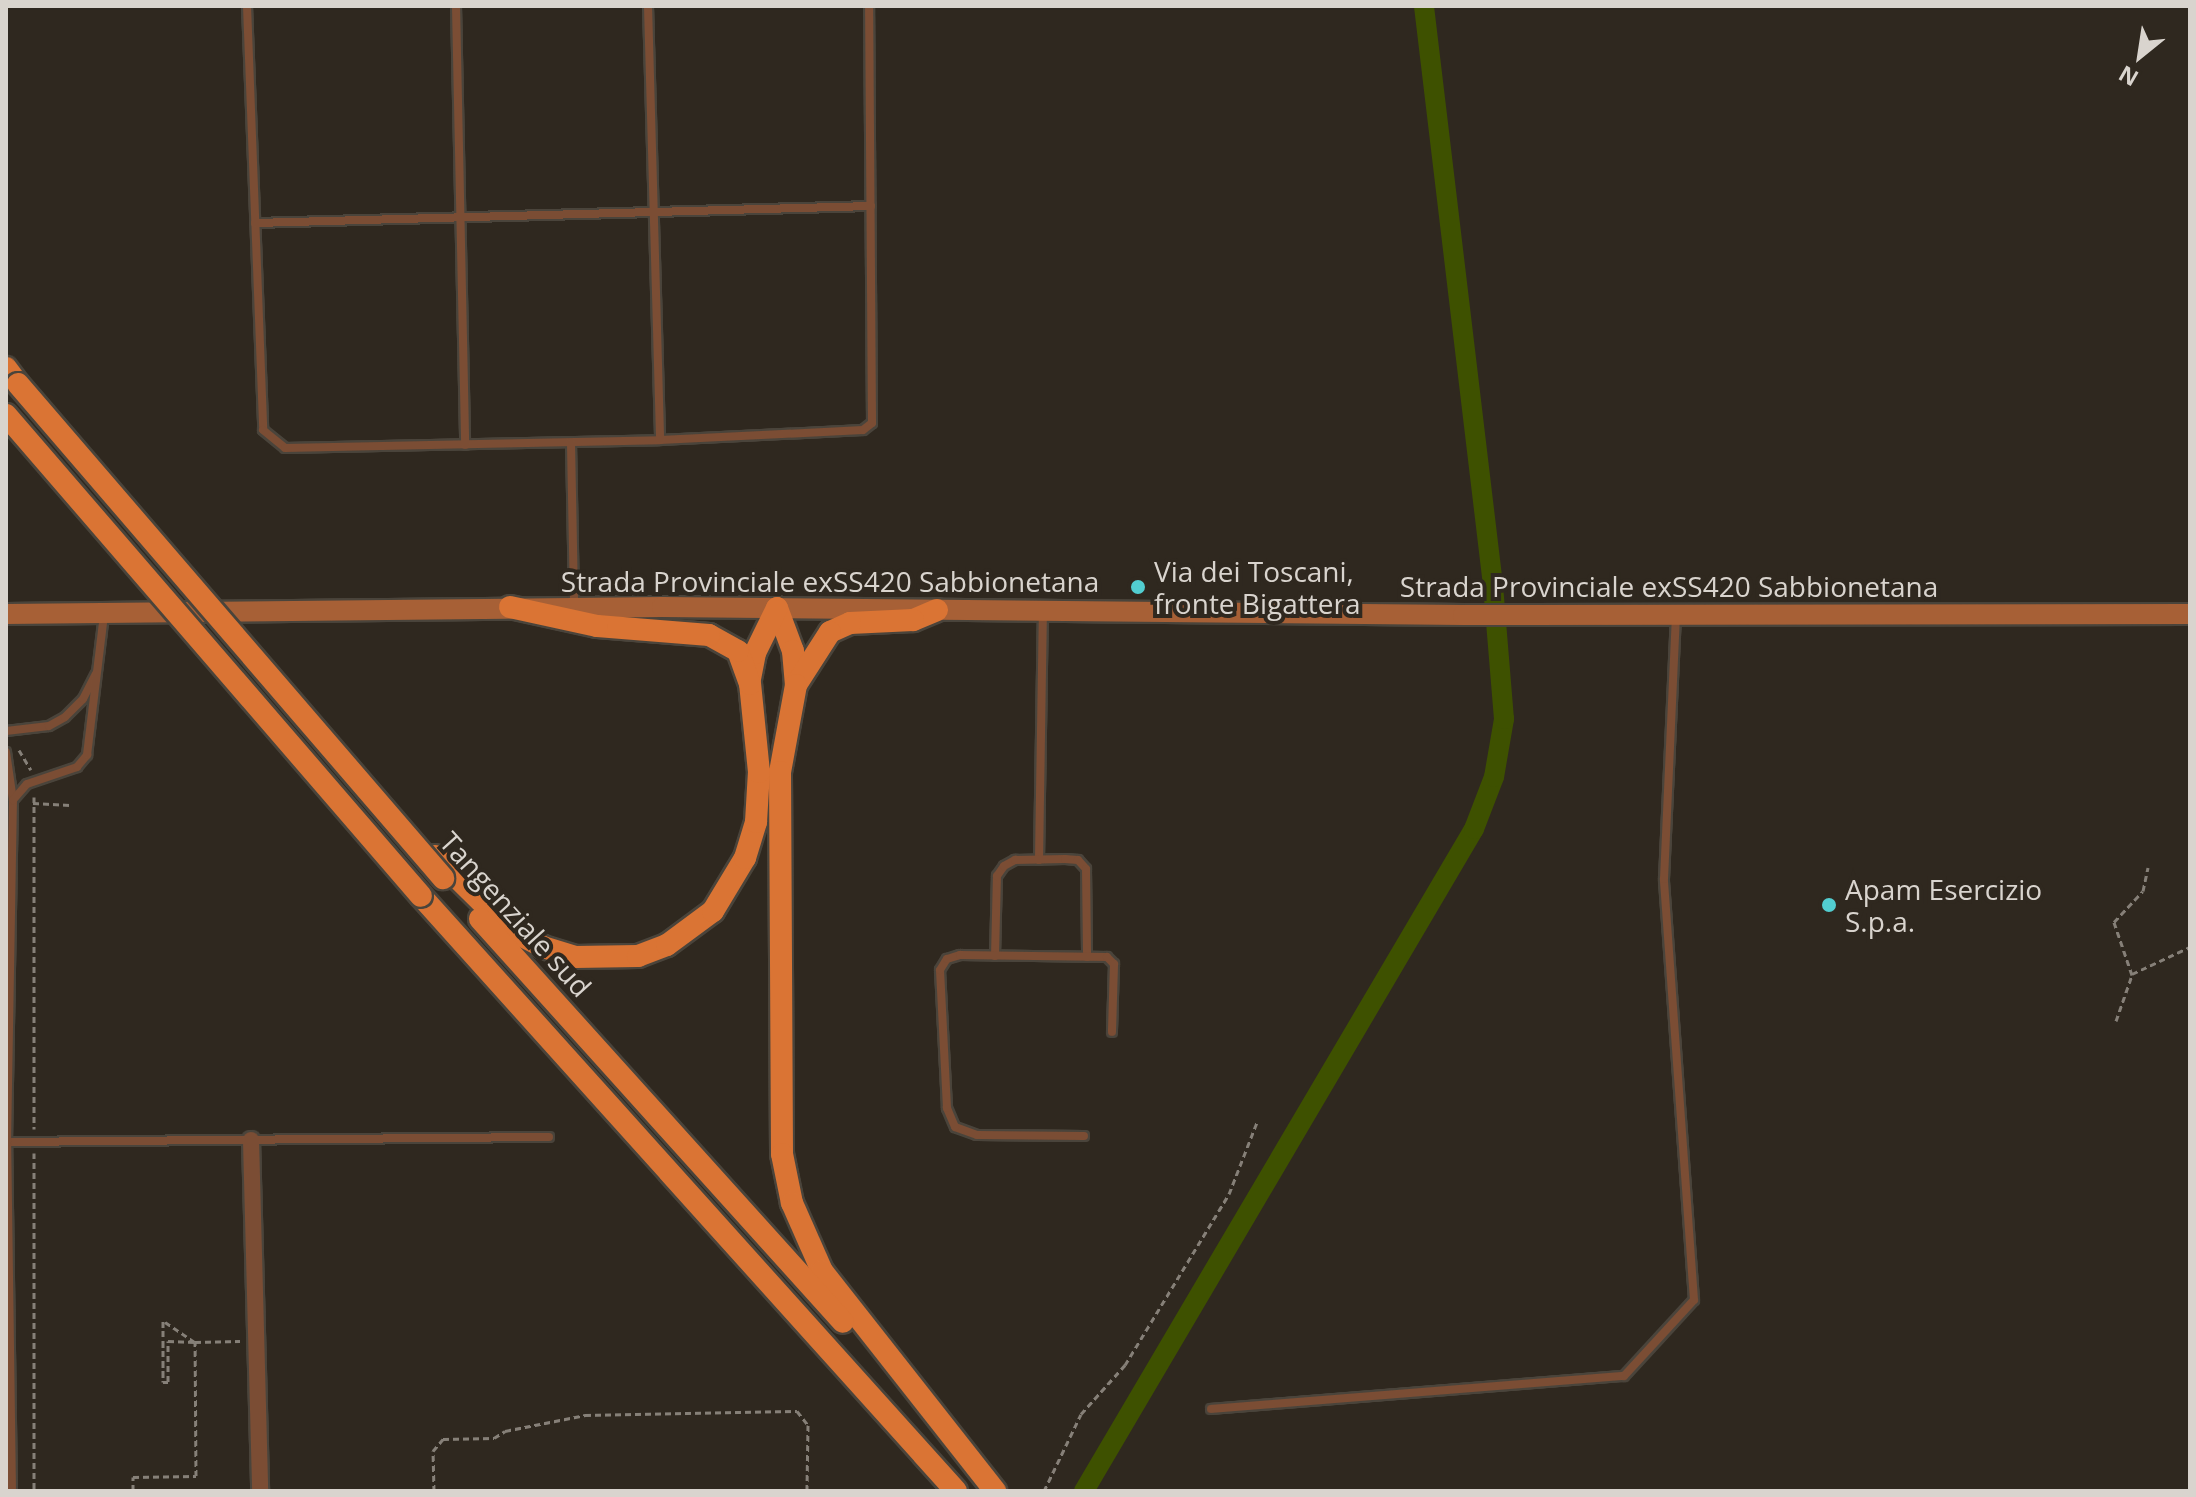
<!DOCTYPE html>
<style>
body{margin:0}
#map{position:relative;width:2196px;height:1497px;overflow:hidden;background:#2f281f;font-family:"Open Sans",sans-serif}
div>[style]{position:absolute}
.canal>*{height:20px;margin:-10px;padding:0 10px;transform-origin:10px;border-radius:10px;background:#3e5100}
.path>*{height:3px;margin-top:-1.5px;transform-origin:0;background:repeating-linear-gradient(90deg,#868078 0 6px,transparent 0 10px)}
.roads{filter:drop-shadow(2px 0 #4a443b) drop-shadow(-2px 0 #4a443b) drop-shadow(0 2px #4a443b) drop-shadow(0 -2px #4a443b)}
.service>*{height:8px;margin:-4px;padding:0 4px;transform-origin:4px;border-radius:4px;background:#7b4d34}
.minor>*{height:16px;margin:-8px;padding:0 8px;transform-origin:8px;border-radius:8px;background:#7b4d34}
.secondary>*{height:20px;margin:-10px;padding:0 10px;transform-origin:10px;border-radius:10px;background:#a76036}
.trunk>*{height:22px;margin:-11px;padding:0 11px;transform-origin:11px;border-radius:11px;background:#da7434}
.bridges{filter:drop-shadow(2px 0 #4a443b) drop-shadow(-2px 0 #4a443b) drop-shadow(0 2px #4a443b) drop-shadow(0 -2px #4a443b)}
.trunk-bridge>*{height:22px;margin:-11px;padding:0 11px;transform-origin:11px;border-radius:11px;background:#da7434}
.dots>*{width:22px;height:22px;translate:-50% -50%;box-sizing:border-box;border:4px solid #2f281f;border-radius:50%}
span{translate:-50% -50%;white-space:nowrap;text-align:center;line-height:1.15;-webkit-text-stroke:8px #2f281f;paint-order:stroke}
.poi-label{font-size:28px;color:#d9d4ce}
.left{translate:0 -50%;text-align:left}
.street-label{font-size:28px;color:#d9d4ce}
.frame{position:absolute;inset:0;border:8px solid #d9d4ce;pointer-events:none}
.north{position:absolute;left:2100px;top:16px;width:80px;height:80px;-webkit-text-stroke:6px #2f281f;paint-order:stroke;rotate:210deg;font-size:22px;font-weight:700;line-height:32px;text-align:center;color:#d9d4ce}
.north::after{content:'';display:block;margin:auto;width:28px;height:36px;background:#d9d4ce;clip-path:polygon(50% 0,100% 100%,50% 72%,0 100%)}
</style>
<div id="map">
<div class="canal">
<div style="left:1084px;top:1491px;width:768px;rotate:-59.5deg"></div>
<div style="left:1474px;top:829px;width:56px;rotate:-69deg"></div>
<div style="left:1494px;top:777px;width:59px;rotate:-80.2deg"></div>
<div style="left:1504px;top:719px;width:134px;rotate:-94.7deg"></div>
<div style="left:1493px;top:585px;width:583px;rotate:-96.8deg"></div>
</div>
<div class="path">
<div style="left:19px;top:750px;width:23px;rotate:59deg"></div>
<div style="left:34px;top:797px;width:332px;rotate:90deg"></div>
<div style="left:33px;top:803px;width:37px;rotate:3deg"></div>
<div style="left:2132px;top:974px;width:64px;rotate:-25deg"></div>
<div style="left:2116px;top:1021px;width:49px;rotate:-70.8deg"></div>
<div style="left:2132px;top:975px;width:56px;rotate:-108.8deg"></div>
<div style="left:2114px;top:922px;width:42px;rotate:-46.9deg"></div>
<div style="left:2143px;top:891px;width:24px;rotate:-78deg"></div>
<div style="left:34px;top:1153px;width:338px;rotate:90deg"></div>
<div style="left:163px;top:1321px;width:61px;rotate:90deg"></div>
<div style="left:163px;top:1382px;width:5px"></div>
<div style="left:168px;top:1382px;width:41px;rotate:-90deg"></div>
<div style="left:168px;top:1341px;width:27px;rotate:2deg"></div>
<div style="left:165px;top:1322px;width:36px;rotate:34deg"></div>
<div style="left:133px;top:1491px;width:14px;rotate:-90deg"></div>
<div style="left:133px;top:1477px;width:63px;rotate:-0.9deg"></div>
<div style="left:196px;top:1476px;width:134px;rotate:-90.4deg"></div>
<div style="left:195px;top:1342px;width:45px;rotate:-1.3deg"></div>
<div style="left:434px;top:1491px;width:40px;rotate:-91.4deg"></div>
<div style="left:433px;top:1451px;width:16px;rotate:-50deg"></div>
<div style="left:443px;top:1439px;width:51px;rotate:-1.1deg"></div>
<div style="left:494px;top:1438px;width:13px;rotate:-32deg"></div>
<div style="left:505px;top:1431px;width:82px;rotate:-11.3deg"></div>
<div style="left:585px;top:1415px;width:212px;rotate:-1.1deg"></div>
<div style="left:797px;top:1411px;width:18px;rotate:52deg"></div>
<div style="left:808px;top:1425px;width:66px;rotate:90.9deg"></div>
<div style="left:1044px;top:1491px;width:85px;rotate:-64.3deg"></div>
<div style="left:1081px;top:1414px;width:66px;rotate:-48.1deg"></div>
<div style="left:1125px;top:1365px;width:200px;rotate:-58.7deg"></div>
<div style="left:1229px;top:1194px;width:77px;rotate:-68.7deg"></div>
</div>
<div class="roads">
<div class="service">
<div style="left:247px;top:6px;width:424px;rotate:87.8deg"></div>
<div style="left:263px;top:430px;width:28px;rotate:39deg"></div>
<div style="left:285px;top:448px;width:375px;rotate:-1.2deg"></div>
<div style="left:660px;top:440px;width:203px;rotate:-2.8deg"></div>
<div style="left:863px;top:430px;width:11px;rotate:-38deg"></div>
<div style="left:872px;top:423px;width:417px;rotate:-90.4deg"></div>
<div style="left:456px;top:6px;width:439px;rotate:88.8deg"></div>
<div style="left:648px;top:6px;width:434px;rotate:88.4deg"></div>
<div style="left:255px;top:223px;width:616px;rotate:-1.58deg"></div>
<div style="left:571px;top:443px;width:163px;rotate:88.9deg"></div>
<div style="left:6px;top:731px;width:43px;rotate:-6.6deg"></div>
<div style="left:49px;top:726px;width:18px;rotate:-29deg"></div>
<div style="left:65px;top:717px;width:25px;rotate:-45deg"></div>
<div style="left:83px;top:699px;width:28px;rotate:-63deg"></div>
<div style="left:6px;top:752px;width:49px;rotate:81.7deg"></div>
<div style="left:1039px;top:860px;width:247px;rotate:-89.1deg"></div>
<div style="left:995px;top:956px;width:80px;rotate:-88.6deg"></div>
<div style="left:997px;top:876px;width:12px;rotate:-55deg"></div>
<div style="left:1004px;top:866px;width:13px;rotate:-29deg"></div>
<div style="left:1015px;top:860px;width:50px;rotate:-1.1deg"></div>
<div style="left:1065px;top:859px;width:13px;rotate:4deg"></div>
<div style="left:1078px;top:860px;width:12px;rotate:48deg"></div>
<div style="left:1086px;top:869px;width:88px;rotate:89.3deg"></div>
<div style="left:1084px;top:1136px;width:107px;rotate:-179.5deg"></div>
<div style="left:977px;top:1135px;width:23px;rotate:-160deg"></div>
<div style="left:955px;top:1127px;width:21px;rotate:-113deg"></div>
<div style="left:947px;top:1108px;width:138px;rotate:-92.9deg"></div>
<div style="left:940px;top:970px;width:13px;rotate:-58deg"></div>
<div style="left:947px;top:959px;width:14px;rotate:-17deg"></div>
<div style="left:960px;top:955px;width:147px;rotate:0.8deg"></div>
<div style="left:1107px;top:957px;width:10px;rotate:45deg"></div>
<div style="left:1114px;top:964px;width:68px;rotate:91.7deg"></div>
<div style="left:6px;top:1142px;width:543px;rotate:-0.53deg"></div>
<div style="left:1211px;top:1409px;width:414px;rotate:-4.6deg"></div>
<div style="left:1624px;top:1376px;width:103px;rotate:-47.4deg"></div>
<div style="left:1694px;top:1300px;width:422px;rotate:-94.1deg"></div>
<div style="left:1664px;top:879px;width:263px;rotate:-87.4deg"></div>
<div style="left:12px;top:1491px;width:349px;rotate:-90.8deg"></div>
<div style="left:7px;top:1142px;width:342px;rotate:-89deg"></div>
<div style="left:13px;top:800px;width:21px;rotate:-49deg"></div>
<div style="left:27px;top:784px;width:53px;rotate:-18.8deg"></div>
<div style="left:77px;top:767px;width:16px;rotate:-50deg"></div>
<div style="left:87px;top:755px;width:142px;rotate:-83.1deg"></div>
</div>
<div class="minor">
<div style="left:251px;top:1140px;width:351px;rotate:88.5deg"></div>
</div>
<div class="secondary">
<div style="left:6px;top:614px;width:656px;rotate:-0.61deg"></div>
<div style="left:662px;top:607px;width:801px;rotate:0.57deg"></div>
<div style="left:1463px;top:615px;width:727px;rotate:-0.08deg"></div>
</div>
<div class="trunk">
<div style="left:6px;top:368px;width:20px;rotate:53deg"></div>
<div style="left:777px;top:608px;width:46px;rotate:69.6deg"></div>
<div style="left:793px;top:651px;width:34px;rotate:85deg"></div>
<div style="left:937px;top:610px;width:26px;rotate:157deg"></div>
<div style="left:913px;top:620px;width:63px;rotate:177.3deg"></div>
<div style="left:850px;top:623px;width:22px;rotate:156deg"></div>
<div style="left:830px;top:632px;width:63px;rotate:122.7deg"></div>
<div style="left:796px;top:685px;width:88px;rotate:100.4deg"></div>
<div style="left:780px;top:772px;width:382px;rotate:89.7deg"></div>
<div style="left:782px;top:1154px;width:50px;rotate:78.5deg"></div>
<div style="left:792px;top:1203px;width:74px;rotate:66.2deg"></div>
<div style="left:822px;top:1271px;width:280px;rotate:51.8deg"></div>
<div style="left:750px;top:679px;width:26px;rotate:-79deg"></div>
<div style="left:755px;top:653px;width:50px;rotate:-63.9deg"></div>
<div style="left:435px;top:856px;width:105px;rotate:44.6deg"></div>
<div style="left:510px;top:930px;width:37px;rotate:27deg"></div>
<div style="left:543px;top:947px;width:34px;rotate:17deg"></div>
<div style="left:575px;top:957px;width:63px;rotate:-0.9deg"></div>
<div style="left:638px;top:956px;width:31px;rotate:-21deg"></div>
<div style="left:667px;top:945px;width:57px;rotate:-36.5deg"></div>
<div style="left:713px;top:911px;width:62px;rotate:-58.9deg"></div>
<div style="left:745px;top:858px;width:38px;rotate:-73deg"></div>
<div style="left:756px;top:822px;width:50px;rotate:-86.6deg"></div>
<div style="left:759px;top:772px;width:88px;rotate:-95.8deg"></div>
<div style="left:750px;top:684px;width:35px;rotate:-110deg"></div>
<div style="left:738px;top:651px;width:33px;rotate:-151deg"></div>
<div style="left:709px;top:635px;width:112px;rotate:-175.4deg"></div>
<div style="left:597px;top:626px;width:89px;rotate:-167.7deg"></div>
<div style="left:421px;top:896px;width:800px;rotate:48.04deg"></div>
<div style="left:480px;top:919px;width:542px;rotate:47.99deg"></div>
</div>
</div>
<div class="bridges">
<div class="trunk-bridge">
<div style="left:18px;top:384px;width:652px;rotate:49.29deg"></div>
<div style="left:6px;top:415px;width:635px;rotate:49.21deg"></div>
</div>
</div>
<div class="dots">
<div style="left:1138px;top:587px;background:#52cdd0"></div>
<div style="left:1829px;top:905px;background:#52cdd0"></div>
</div>
<div class="poi-label">
<span class="left" style="left:1154px;top:587px">Via dei Toscani,<br>fronte Bigattera</span>
<span class="left" style="left:1845px;top:905px">Apam Esercizio<br>S.p.a.</span>
</div>
<div class="street-label">
<span style="left:830px;top:581px">Strada Provinciale exSS420 Sabbionetana</span>
<span style="left:1669px;top:586px">Strada Provinciale exSS420 Sabbionetana</span>
<span style="left:516px;top:914px;rotate:48deg">Tangenziale sud</span>
</div>
<div class="frame"></div>
<div class="north">N</div>
</div>
